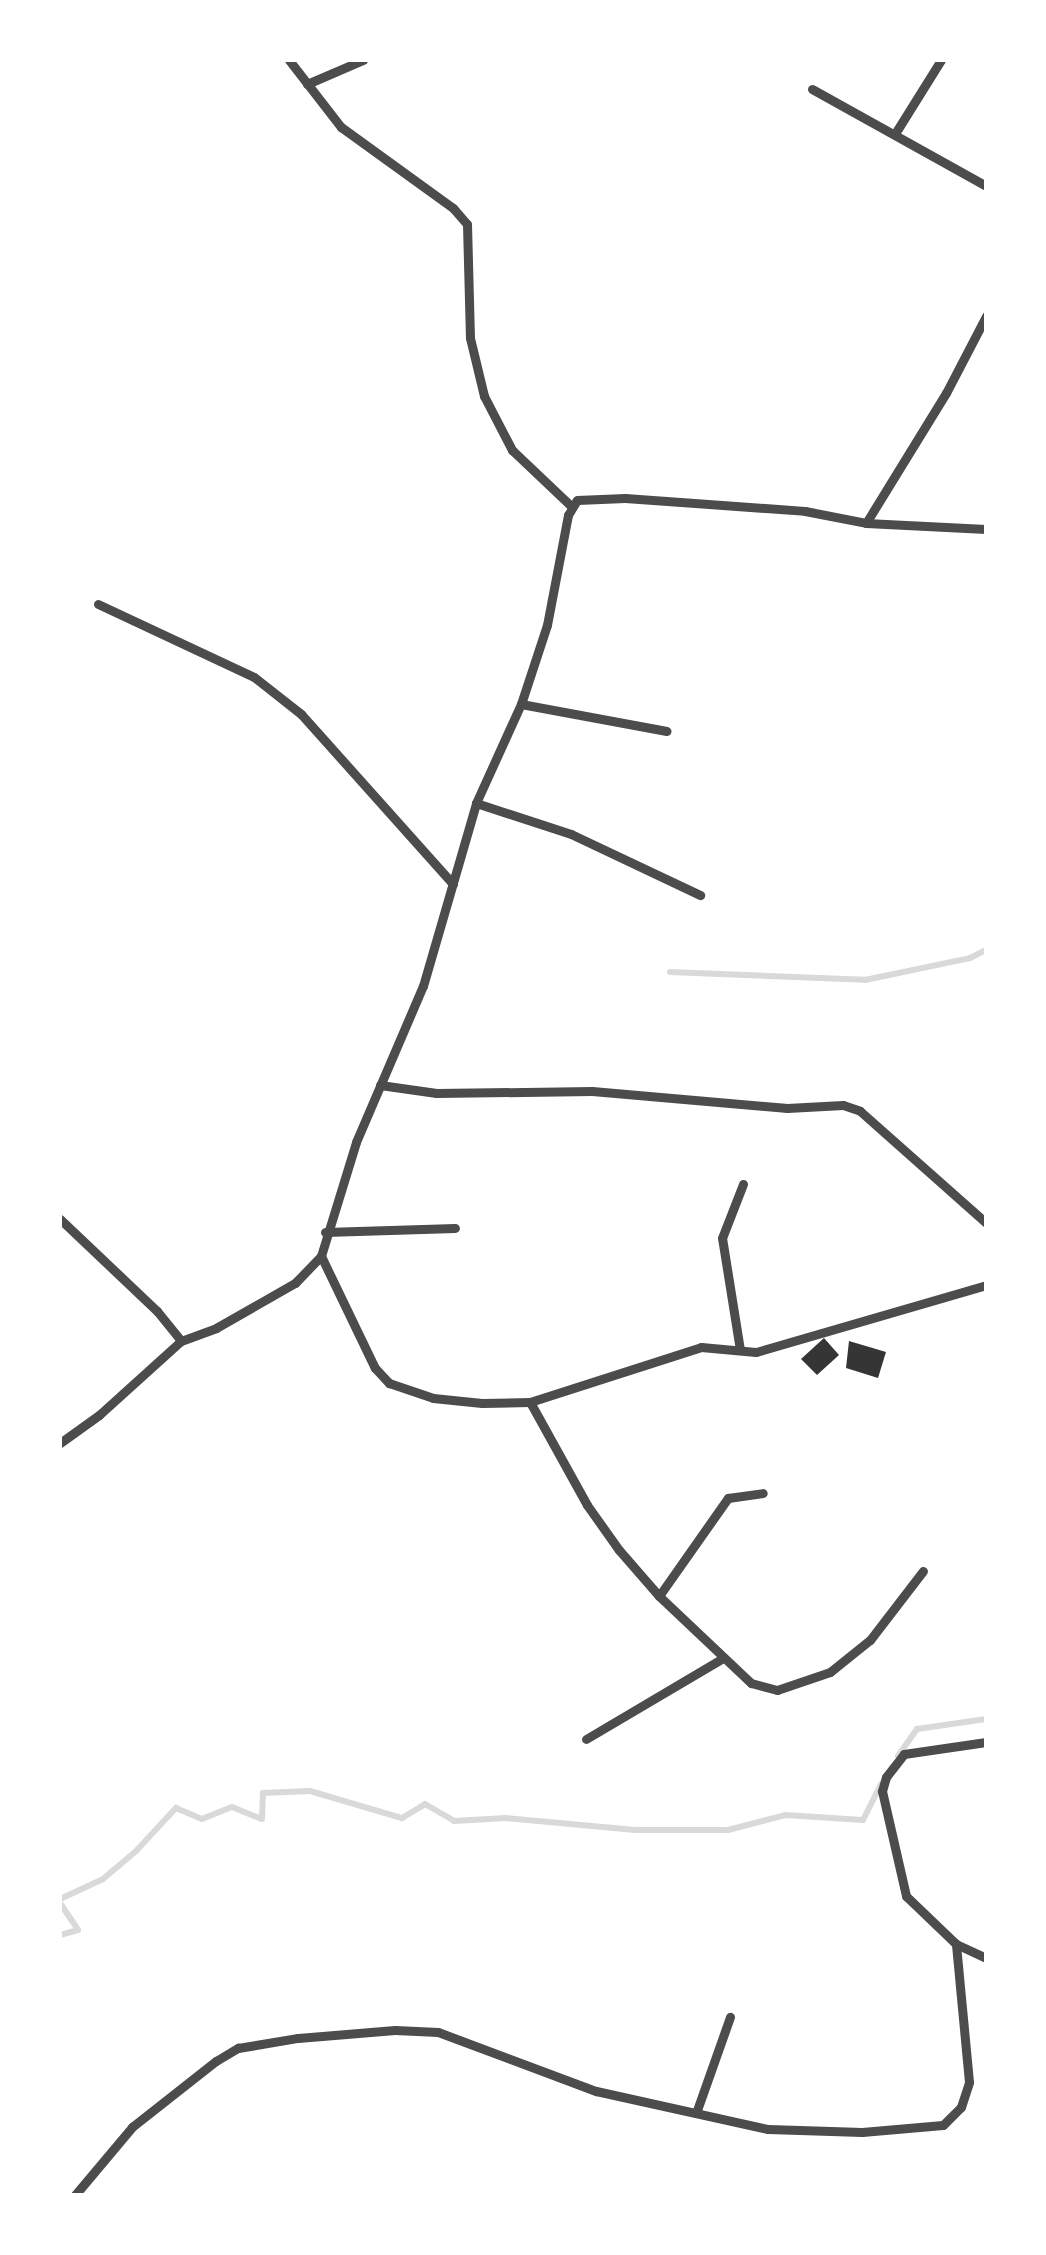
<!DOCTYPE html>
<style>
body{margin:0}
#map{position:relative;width:1046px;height:2255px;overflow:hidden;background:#fff;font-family:"Titillium Web",sans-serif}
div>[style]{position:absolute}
.stream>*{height:6px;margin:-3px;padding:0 3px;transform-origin:3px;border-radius:3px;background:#d9d9d9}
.building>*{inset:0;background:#353535}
.minor>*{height:9px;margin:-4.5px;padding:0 4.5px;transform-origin:4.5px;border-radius:4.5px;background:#4c4c4c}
span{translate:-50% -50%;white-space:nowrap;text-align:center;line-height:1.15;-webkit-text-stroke:8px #fff;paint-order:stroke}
.frame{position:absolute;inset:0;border:62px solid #fff;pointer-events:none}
</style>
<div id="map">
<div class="stream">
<div style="left:670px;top:972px;width:195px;rotate:2.3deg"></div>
<div style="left:865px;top:980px;width:107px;rotate:-11.8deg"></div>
<div style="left:970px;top:958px;width:18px;rotate:-27deg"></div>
<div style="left:898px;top:1756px;width:33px;rotate:-55deg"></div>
<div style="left:917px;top:1729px;width:70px;rotate:-8.2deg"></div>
<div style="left:60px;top:1899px;width:47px;rotate:-24.9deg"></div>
<div style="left:103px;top:1879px;width:43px;rotate:-40.3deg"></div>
<div style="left:136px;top:1851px;width:59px;rotate:-47.1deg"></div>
<div style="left:176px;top:1808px;width:28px;rotate:23deg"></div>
<div style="left:202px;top:1819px;width:32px;rotate:-22deg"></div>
<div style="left:232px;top:1807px;width:32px;rotate:22deg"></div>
<div style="left:262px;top:1819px;width:26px;rotate:-88deg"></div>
<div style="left:263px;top:1793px;width:47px;rotate:-2.4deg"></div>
<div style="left:310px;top:1791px;width:96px;rotate:16.4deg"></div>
<div style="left:402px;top:1818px;width:27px;rotate:-31deg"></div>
<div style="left:425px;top:1804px;width:34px;rotate:30deg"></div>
<div style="left:454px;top:1821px;width:52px;rotate:-3.3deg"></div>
<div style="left:506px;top:1818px;width:130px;rotate:5.3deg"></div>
<div style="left:635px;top:1830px;width:93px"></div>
<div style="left:728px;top:1830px;width:59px;rotate:-14.7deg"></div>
<div style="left:785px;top:1815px;width:78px;rotate:3.7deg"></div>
<div style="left:863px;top:1820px;width:40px;rotate:-63.4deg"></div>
<div style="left:60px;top:1903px;width:32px;rotate:56deg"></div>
<div style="left:78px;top:1930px;width:19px;rotate:164deg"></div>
</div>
<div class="building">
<div style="clip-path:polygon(824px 1338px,839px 1355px,817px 1375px,801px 1359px)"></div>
<div style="clip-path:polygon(849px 1341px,886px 1352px,878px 1378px,846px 1368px)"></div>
</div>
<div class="minor">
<div style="left:289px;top:60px;width:85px;rotate:52.2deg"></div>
<div style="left:341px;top:127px;width:138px;rotate:35.9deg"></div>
<div style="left:453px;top:208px;width:21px;rotate:49deg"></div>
<div style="left:467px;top:224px;width:114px;rotate:88.5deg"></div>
<div style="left:470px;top:338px;width:60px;rotate:76.4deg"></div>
<div style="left:484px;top:396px;width:61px;rotate:62.6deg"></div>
<div style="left:512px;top:450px;width:81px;rotate:43.5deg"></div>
<div style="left:307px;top:84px;width:61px;rotate:-23.2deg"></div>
<div style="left:812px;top:89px;width:199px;rotate:29.1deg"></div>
<div style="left:896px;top:132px;width:85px;rotate:-58deg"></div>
<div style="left:866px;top:523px;width:153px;rotate:-58.4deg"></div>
<div style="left:946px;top:393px;width:87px;rotate:-62.5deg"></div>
<div style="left:98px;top:604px;width:172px;rotate:25.1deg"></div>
<div style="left:254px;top:677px;width:60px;rotate:38.2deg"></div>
<div style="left:301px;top:714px;width:228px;rotate:48.2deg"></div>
<div style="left:521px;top:704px;width:148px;rotate:10.5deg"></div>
<div style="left:476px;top:803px;width:100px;rotate:18.1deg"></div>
<div style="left:571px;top:834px;width:143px;rotate:25.3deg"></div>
<div style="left:380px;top:1085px;width:57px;rotate:8.1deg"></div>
<div style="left:436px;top:1093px;width:156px;rotate:-0.7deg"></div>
<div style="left:592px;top:1091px;width:196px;rotate:5deg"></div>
<div style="left:787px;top:1108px;width:56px;rotate:-3.1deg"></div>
<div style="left:843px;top:1105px;width:18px;rotate:19deg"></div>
<div style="left:860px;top:1111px;width:169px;rotate:41.6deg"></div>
<div style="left:60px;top:1219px;width:134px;rotate:43.5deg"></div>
<div style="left:157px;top:1311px;width:38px;rotate:51deg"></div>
<div style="left:325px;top:1232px;width:130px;rotate:-1.8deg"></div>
<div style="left:321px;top:1256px;width:124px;rotate:64.3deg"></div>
<div style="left:375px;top:1368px;width:21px;rotate:47deg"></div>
<div style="left:389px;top:1383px;width:46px;rotate:18.8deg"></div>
<div style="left:433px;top:1398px;width:49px;rotate:5.8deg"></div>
<div style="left:482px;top:1403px;width:48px;rotate:-1.2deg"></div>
<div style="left:530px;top:1402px;width:180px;rotate:-17.8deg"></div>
<div style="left:701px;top:1347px;width:55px;rotate:5.2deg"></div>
<div style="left:756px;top:1352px;width:240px;rotate:-16.2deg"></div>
<div style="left:740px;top:1350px;width:113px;rotate:-99.1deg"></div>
<div style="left:722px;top:1238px;width:58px;rotate:-68.7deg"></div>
<div style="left:530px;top:1402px;width:118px;rotate:61deg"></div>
<div style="left:587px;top:1505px;width:55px;rotate:54.6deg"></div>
<div style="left:619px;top:1550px;width:61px;rotate:49deg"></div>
<div style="left:659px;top:1596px;width:127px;rotate:43.4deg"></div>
<div style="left:751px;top:1683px;width:27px;rotate:15deg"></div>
<div style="left:777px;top:1690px;width:56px;rotate:-18.8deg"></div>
<div style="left:830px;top:1672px;width:51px;rotate:-38.7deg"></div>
<div style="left:870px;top:1640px;width:87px;rotate:-52.5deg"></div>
<div style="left:60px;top:1443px;width:48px;rotate:-35.7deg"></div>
<div style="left:99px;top:1415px;width:110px;rotate:-42.1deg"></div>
<div style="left:181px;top:1341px;width:37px;rotate:-20deg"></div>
<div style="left:216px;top:1328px;width:91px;rotate:-29.7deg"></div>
<div style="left:295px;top:1283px;width:37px;rotate:-46deg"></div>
<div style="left:321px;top:1256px;width:119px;rotate:-72.9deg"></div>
<div style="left:356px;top:1142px;width:170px;rotate:-66.8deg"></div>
<div style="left:423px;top:986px;width:191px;rotate:-73.8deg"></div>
<div style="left:476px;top:803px;width:109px;rotate:-65.6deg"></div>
<div style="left:521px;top:704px;width:83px;rotate:-71.8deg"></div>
<div style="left:547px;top:625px;width:112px;rotate:-79.2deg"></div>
<div style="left:568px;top:515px;width:17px;rotate:-59deg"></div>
<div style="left:577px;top:500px;width:48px;rotate:-2.4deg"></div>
<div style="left:625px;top:498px;width:180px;rotate:4.1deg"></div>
<div style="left:805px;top:511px;width:62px;rotate:11.1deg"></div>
<div style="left:866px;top:523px;width:120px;rotate:2.9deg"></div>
<div style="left:659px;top:1596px;width:120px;rotate:-54.9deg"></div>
<div style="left:728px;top:1498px;width:35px;rotate:-8deg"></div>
<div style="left:586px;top:1739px;width:159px;rotate:-30.6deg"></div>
<div style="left:986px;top:1742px;width:83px;rotate:171.7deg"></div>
<div style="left:904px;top:1754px;width:29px;rotate:128deg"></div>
<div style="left:886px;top:1777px;width:15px;rotate:106deg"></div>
<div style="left:882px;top:1791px;width:108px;rotate:77.1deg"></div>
<div style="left:906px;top:1896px;width:69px;rotate:43.8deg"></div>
<div style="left:956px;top:1944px;width:33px;rotate:25deg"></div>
<div style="left:696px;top:2113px;width:102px;rotate:-70.5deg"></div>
<div style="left:75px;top:2195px;width:89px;rotate:-50deg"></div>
<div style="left:132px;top:2127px;width:107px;rotate:-38.2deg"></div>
<div style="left:216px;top:2061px;width:26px;rotate:-31deg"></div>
<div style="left:238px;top:2048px;width:61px;rotate:-9.5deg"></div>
<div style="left:298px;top:2038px;width:97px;rotate:-4.7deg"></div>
<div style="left:395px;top:2030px;width:43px;rotate:2.7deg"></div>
<div style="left:438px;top:2032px;width:169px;rotate:20.5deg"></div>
<div style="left:596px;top:2091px;width:176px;rotate:12.5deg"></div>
<div style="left:768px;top:2129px;width:94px;rotate:1.8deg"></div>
<div style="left:862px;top:2132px;width:81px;rotate:-4.9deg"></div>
<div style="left:943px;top:2125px;width:25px;rotate:-45deg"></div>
<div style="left:961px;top:2107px;width:26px;rotate:-72deg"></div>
<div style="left:969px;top:2082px;width:139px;rotate:-95.4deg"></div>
</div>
<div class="frame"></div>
</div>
